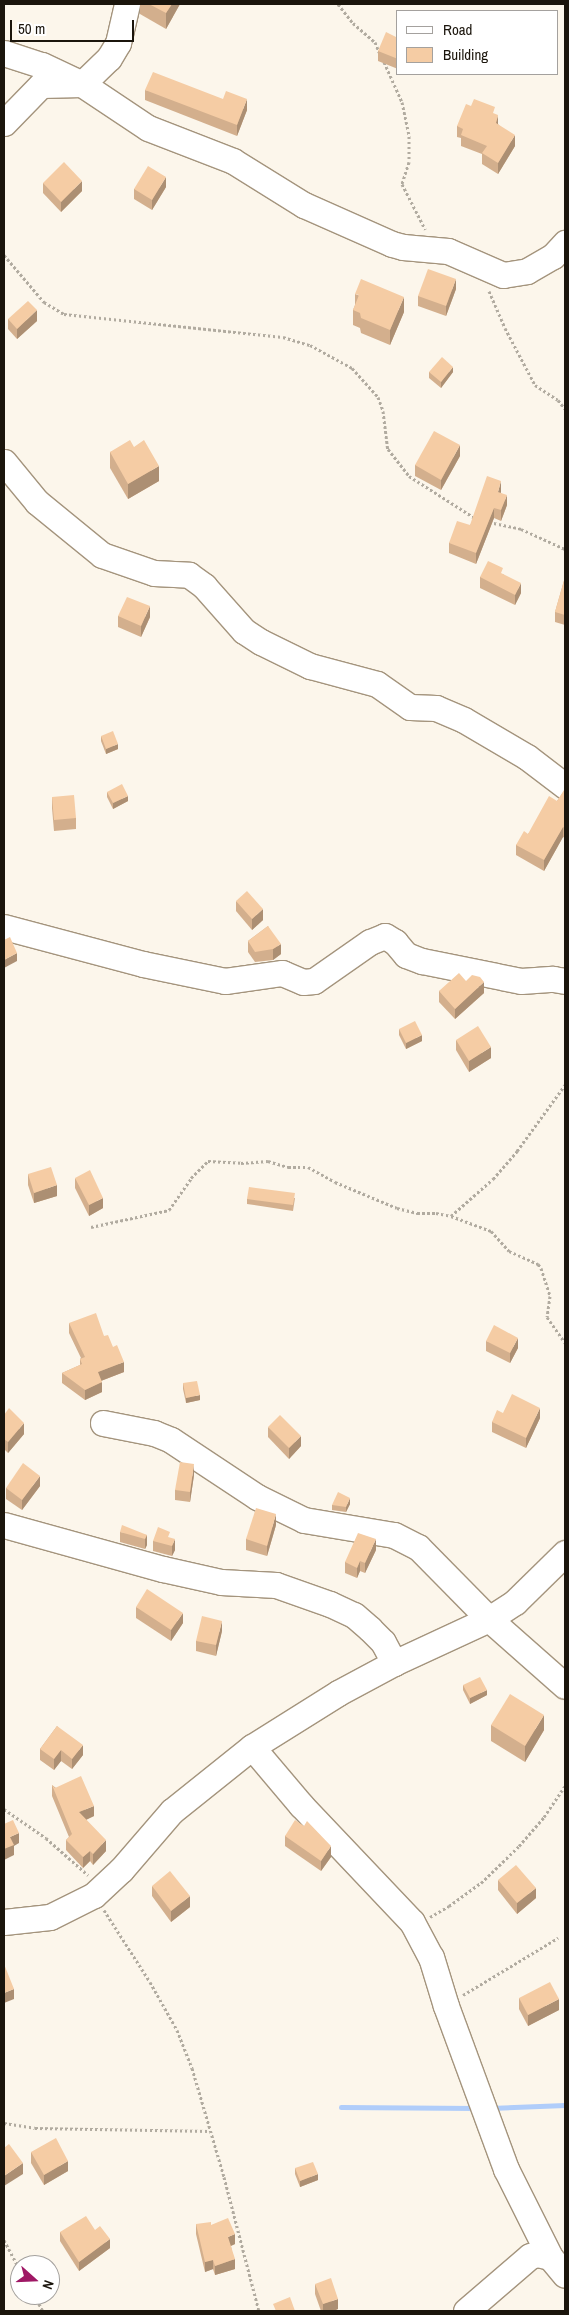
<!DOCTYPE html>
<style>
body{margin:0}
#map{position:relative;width:569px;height:2315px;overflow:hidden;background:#fcf6eb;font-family:"Archivo Narrow",sans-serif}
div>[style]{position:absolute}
.stream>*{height:5px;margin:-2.5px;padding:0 2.5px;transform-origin:2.5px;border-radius:2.5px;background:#b0cdfa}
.path>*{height:3px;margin-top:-1.5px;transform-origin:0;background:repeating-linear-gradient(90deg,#b1aba0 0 2.5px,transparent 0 5px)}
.roads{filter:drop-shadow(1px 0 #a4947d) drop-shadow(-1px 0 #a4947d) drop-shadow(0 1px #a4947d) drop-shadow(0 -1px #a4947d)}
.minor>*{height:25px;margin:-12.5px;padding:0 12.5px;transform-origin:12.5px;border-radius:12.5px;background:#fff}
.wall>*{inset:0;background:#d3af8d}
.shaded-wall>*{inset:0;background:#ac8f73}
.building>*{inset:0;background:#f5cca4}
span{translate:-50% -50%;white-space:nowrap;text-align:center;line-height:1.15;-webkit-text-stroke:4px #fff;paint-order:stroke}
.frame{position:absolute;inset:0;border:5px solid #1b150c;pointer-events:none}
.legend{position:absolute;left:396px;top:10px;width:162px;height:65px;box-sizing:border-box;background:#fff;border:1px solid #a4a19e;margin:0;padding:6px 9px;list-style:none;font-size:15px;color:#1b150c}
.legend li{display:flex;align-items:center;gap:10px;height:25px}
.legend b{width:25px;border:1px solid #a4a19e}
.north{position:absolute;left:10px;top:2255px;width:50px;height:50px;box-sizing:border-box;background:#fff;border:1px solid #a4a19e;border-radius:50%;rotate:110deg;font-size:14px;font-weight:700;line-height:20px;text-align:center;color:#1b150c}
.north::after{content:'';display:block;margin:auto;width:18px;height:22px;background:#9f1865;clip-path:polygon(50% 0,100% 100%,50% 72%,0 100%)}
.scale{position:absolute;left:10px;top:20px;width:124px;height:22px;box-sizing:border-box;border:2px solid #1b150c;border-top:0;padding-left:6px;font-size:15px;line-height:18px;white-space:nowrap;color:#1b150c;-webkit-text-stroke:4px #fff;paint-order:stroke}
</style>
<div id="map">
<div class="stream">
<div style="left:341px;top:2107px;width:134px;rotate:0.4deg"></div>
<div style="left:491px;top:2108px;width:74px;rotate:-2.3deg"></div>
</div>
<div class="path">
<div style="left:338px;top:4px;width:24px;rotate:52deg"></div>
<div style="left:353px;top:23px;width:29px;rotate:41deg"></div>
<div style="left:375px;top:42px;width:11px;rotate:68deg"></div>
<div style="left:384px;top:62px;width:44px;rotate:65.8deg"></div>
<div style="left:402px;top:102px;width:35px;rotate:78deg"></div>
<div style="left:409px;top:136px;width:26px;rotate:90deg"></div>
<div style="left:409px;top:162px;width:23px;rotate:108deg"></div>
<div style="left:402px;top:184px;width:51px;rotate:62.9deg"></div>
<div style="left:4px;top:255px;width:62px;rotate:49.6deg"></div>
<div style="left:44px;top:302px;width:23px;rotate:31deg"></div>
<div style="left:64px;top:314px;width:220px;rotate:6deg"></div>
<div style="left:283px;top:337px;width:28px;rotate:17deg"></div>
<div style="left:310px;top:345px;width:48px;rotate:28.7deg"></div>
<div style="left:352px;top:368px;width:39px;rotate:48deg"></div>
<div style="left:378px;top:397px;width:15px;rotate:70deg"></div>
<div style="left:383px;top:411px;width:38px;rotate:83deg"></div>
<div style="left:388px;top:449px;width:34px;rotate:52deg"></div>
<div style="left:409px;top:476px;width:78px;rotate:32.5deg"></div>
<div style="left:489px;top:291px;width:40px;rotate:66.6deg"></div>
<div style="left:505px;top:328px;width:64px;rotate:62.2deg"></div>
<div style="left:535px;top:385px;width:27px;rotate:33deg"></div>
<div style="left:558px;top:400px;width:11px;rotate:52deg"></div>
<div style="left:489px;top:522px;width:33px;rotate:12deg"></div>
<div style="left:521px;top:529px;width:48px;rotate:24.4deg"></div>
<div style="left:451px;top:1216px;width:56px;rotate:-41.4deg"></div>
<div style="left:493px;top:1179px;width:37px;rotate:-49deg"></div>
<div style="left:517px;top:1151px;width:82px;rotate:-54deg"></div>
<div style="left:91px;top:1227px;width:80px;rotate:-12.3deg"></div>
<div style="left:169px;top:1210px;width:39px;rotate:-55deg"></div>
<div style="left:191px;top:1178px;width:24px;rotate:-45deg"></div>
<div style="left:208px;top:1161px;width:33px;rotate:3deg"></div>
<div style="left:241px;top:1163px;width:27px;rotate:-4deg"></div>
<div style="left:268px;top:1161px;width:21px;rotate:17deg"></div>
<div style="left:288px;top:1167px;width:20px"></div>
<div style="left:308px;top:1167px;width:31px;rotate:29deg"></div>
<div style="left:335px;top:1182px;width:67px;rotate:22.8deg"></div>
<div style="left:397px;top:1208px;width:21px;rotate:14deg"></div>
<div style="left:417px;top:1213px;width:19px"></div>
<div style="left:436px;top:1213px;width:15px;rotate:11deg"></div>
<div style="left:451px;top:1216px;width:43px;rotate:20.6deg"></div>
<div style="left:491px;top:1231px;width:27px;rotate:48deg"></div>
<div style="left:509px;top:1251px;width:32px;rotate:24deg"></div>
<div style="left:538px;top:1264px;width:5px;rotate:53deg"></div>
<div style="left:541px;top:1268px;width:29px;rotate:72deg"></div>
<div style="left:550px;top:1296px;width:21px;rotate:98deg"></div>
<div style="left:547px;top:1317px;width:32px;rotate:55deg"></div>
<div style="left:4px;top:1809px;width:51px;rotate:34.6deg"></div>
<div style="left:46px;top:1838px;width:56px;rotate:41.4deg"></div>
<div style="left:104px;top:1910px;width:85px;rotate:57.4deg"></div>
<div style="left:150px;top:1982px;width:55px;rotate:60.6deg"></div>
<div style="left:177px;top:2030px;width:41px;rotate:68.5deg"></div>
<div style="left:192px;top:2068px;width:114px;rotate:73.6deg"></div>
<div style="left:224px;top:2177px;width:138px;rotate:75.4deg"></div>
<div style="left:430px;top:1917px;width:22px;rotate:-30deg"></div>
<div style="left:449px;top:1906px;width:39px;rotate:-36deg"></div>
<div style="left:481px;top:1883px;width:53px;rotate:-44.2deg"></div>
<div style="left:519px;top:1846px;width:38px;rotate:-49deg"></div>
<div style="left:544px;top:1817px;width:37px;rotate:-56deg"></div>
<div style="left:463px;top:1995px;width:111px;rotate:-31deg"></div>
<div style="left:4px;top:2123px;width:31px;rotate:9deg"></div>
<div style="left:35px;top:2128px;width:175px;rotate:1deg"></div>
<div style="left:4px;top:2240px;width:34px;rotate:62deg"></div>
<div style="left:34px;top:2295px;width:18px;rotate:61deg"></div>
</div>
<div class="roads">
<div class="minor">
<div style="left:4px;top:53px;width:40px;rotate:18deg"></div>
<div style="left:42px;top:65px;width:44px;rotate:25.4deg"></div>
<div style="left:82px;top:84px;width:79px;rotate:33.7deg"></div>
<div style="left:148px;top:128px;width:91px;rotate:21.2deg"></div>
<div style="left:233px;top:161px;width:84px;rotate:31.8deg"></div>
<div style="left:304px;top:205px;width:96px;rotate:23.9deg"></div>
<div style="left:392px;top:244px;width:11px;rotate:15deg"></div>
<div style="left:403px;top:247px;width:45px;rotate:5.1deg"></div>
<div style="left:448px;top:251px;width:60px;rotate:23.6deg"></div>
<div style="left:503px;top:275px;width:24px;rotate:-9deg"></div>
<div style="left:527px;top:271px;width:30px;rotate:-30deg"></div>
<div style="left:553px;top:256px;width:18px;rotate:-47deg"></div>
<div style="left:4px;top:123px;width:53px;rotate:-45.8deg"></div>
<div style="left:41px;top:85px;width:41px;rotate:-1.4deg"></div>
<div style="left:82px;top:84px;width:37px;rotate:-44deg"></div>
<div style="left:109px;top:58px;width:17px;rotate:-59deg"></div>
<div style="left:118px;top:43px;width:40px;rotate:-77deg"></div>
<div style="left:4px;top:462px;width:52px;rotate:50.5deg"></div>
<div style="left:37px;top:502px;width:84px;rotate:39.2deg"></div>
<div style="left:102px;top:555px;width:55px;rotate:19.1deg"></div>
<div style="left:154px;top:573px;width:35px;rotate:3deg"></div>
<div style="left:189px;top:575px;width:19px;rotate:36deg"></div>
<div style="left:204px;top:586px;width:60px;rotate:48.4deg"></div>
<div style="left:244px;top:631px;width:20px;rotate:33deg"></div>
<div style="left:261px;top:642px;width:55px;rotate:26.1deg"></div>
<div style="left:310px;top:666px;width:69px;rotate:15deg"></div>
<div style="left:377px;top:684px;width:40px;rotate:34.9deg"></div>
<div style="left:410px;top:707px;width:26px;rotate:2deg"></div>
<div style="left:436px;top:708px;width:30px;rotate:23deg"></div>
<div style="left:464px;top:720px;width:73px;rotate:30.4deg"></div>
<div style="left:527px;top:757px;width:48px;rotate:37.3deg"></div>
<div style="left:4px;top:927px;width:144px;rotate:14.9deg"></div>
<div style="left:143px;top:964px;width:84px;rotate:11.7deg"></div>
<div style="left:225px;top:981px;width:58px;rotate:-8deg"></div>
<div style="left:282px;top:973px;width:23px;rotate:23deg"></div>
<div style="left:303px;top:982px;width:11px;rotate:-5deg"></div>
<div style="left:314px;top:981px;width:68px;rotate:-34.9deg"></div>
<div style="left:370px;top:942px;width:16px;rotate:-22deg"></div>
<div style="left:385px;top:936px;width:12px;rotate:31deg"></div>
<div style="left:395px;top:942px;width:17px;rotate:50deg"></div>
<div style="left:406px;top:955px;width:17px;rotate:21deg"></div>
<div style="left:422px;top:961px;width:101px;rotate:11.4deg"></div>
<div style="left:521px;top:981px;width:32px;rotate:-4deg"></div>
<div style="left:553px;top:979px;width:12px;rotate:9deg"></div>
<div style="left:103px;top:1423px;width:52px;rotate:11.1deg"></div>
<div style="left:154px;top:1433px;width:18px;rotate:22deg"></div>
<div style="left:171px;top:1440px;width:103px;rotate:33.5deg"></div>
<div style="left:257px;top:1497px;width:52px;rotate:26.1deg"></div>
<div style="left:304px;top:1520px;width:91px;rotate:9.5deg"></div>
<div style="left:394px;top:1535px;width:27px;rotate:27deg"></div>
<div style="left:418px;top:1547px;width:101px;rotate:45.4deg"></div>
<div style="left:489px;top:1619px;width:101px;rotate:41.4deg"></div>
<div style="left:4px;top:1525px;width:165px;rotate:15.5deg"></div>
<div style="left:163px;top:1569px;width:59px;rotate:12.6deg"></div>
<div style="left:221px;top:1582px;width:55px;rotate:3.1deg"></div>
<div style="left:276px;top:1585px;width:57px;rotate:19.4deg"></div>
<div style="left:330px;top:1604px;width:26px;rotate:25deg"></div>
<div style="left:354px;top:1615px;width:21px;rotate:41deg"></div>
<div style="left:370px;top:1629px;width:18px;rotate:45deg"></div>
<div style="left:383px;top:1642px;width:24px;rotate:62deg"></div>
<div style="left:252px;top:1747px;width:76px;rotate:49.8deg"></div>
<div style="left:301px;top:1805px;width:161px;rotate:46.5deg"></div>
<div style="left:412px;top:1922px;width:40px;rotate:62deg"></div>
<div style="left:431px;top:1957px;width:51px;rotate:73deg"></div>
<div style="left:446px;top:2006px;width:174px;rotate:69.8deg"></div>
<div style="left:506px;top:2169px;width:98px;rotate:63.4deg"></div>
<div style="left:4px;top:1922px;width:46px;rotate:-6.2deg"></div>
<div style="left:50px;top:1917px;width:49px;rotate:-26.6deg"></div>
<div style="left:94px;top:1895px;width:37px;rotate:-43deg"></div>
<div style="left:121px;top:1870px;width:78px;rotate:-49.2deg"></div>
<div style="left:172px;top:1811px;width:102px;rotate:-38.7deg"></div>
<div style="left:252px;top:1747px;width:102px;rotate:-32.1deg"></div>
<div style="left:338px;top:1693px;width:64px;rotate:-28.2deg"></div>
<div style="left:394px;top:1663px;width:105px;rotate:-24.9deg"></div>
<div style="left:489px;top:1619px;width:31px;rotate:-33deg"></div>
<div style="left:515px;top:1602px;width:70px;rotate:-44.4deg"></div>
<div style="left:466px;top:2311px;width:84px;rotate:-40.7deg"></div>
<div style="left:530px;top:2256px;width:7px;rotate:-16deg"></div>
<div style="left:537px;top:2254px;width:13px;rotate:13deg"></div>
<div style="left:550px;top:2257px;width:23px;rotate:50deg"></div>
</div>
</div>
<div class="wall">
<div style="clip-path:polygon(140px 4px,180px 4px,166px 29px,140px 14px)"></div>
<div style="clip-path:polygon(398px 38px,398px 69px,378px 61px,378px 51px)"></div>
<div style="clip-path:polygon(145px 90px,247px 110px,237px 136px,145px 100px)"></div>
<div style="clip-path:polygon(495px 114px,498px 124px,515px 146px,498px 174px,482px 164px,482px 154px,461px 146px,461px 138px,457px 137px,457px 126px)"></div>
<div style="clip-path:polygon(43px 183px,82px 191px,61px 212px,43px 193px)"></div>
<div style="clip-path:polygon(166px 187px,152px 210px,134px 199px,134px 189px)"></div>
<div style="clip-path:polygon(456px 289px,446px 316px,418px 306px,418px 296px)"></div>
<div style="clip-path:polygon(355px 294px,404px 312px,390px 345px,361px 333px,360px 328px,353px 325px,353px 310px,355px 305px)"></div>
<div style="clip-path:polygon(8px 319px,37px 321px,17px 339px,8px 329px)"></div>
<div style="clip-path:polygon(429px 372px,453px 372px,441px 388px,429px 378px)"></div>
<div style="clip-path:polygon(134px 447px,159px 481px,128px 499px,110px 468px,110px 452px)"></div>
<div style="clip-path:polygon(460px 456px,441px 490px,415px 476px,415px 465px)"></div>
<div style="clip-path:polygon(501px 492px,501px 493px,507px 505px,501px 521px,494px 518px,476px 564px,449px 553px,449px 543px,470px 525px)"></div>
<div style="clip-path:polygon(503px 574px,521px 593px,515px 605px,480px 588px,480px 577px)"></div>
<div style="clip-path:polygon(565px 577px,565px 625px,555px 622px,555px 612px)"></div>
<div style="clip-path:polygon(118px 616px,150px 617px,141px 637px,118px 627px)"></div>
<div style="clip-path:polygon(101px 736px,118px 749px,106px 754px,101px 741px)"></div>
<div style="clip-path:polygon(565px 790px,565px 838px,563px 837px,544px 871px,516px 855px,516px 845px,528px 834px,557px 801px)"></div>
<div style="clip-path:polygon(107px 792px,128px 801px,113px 809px,107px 797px)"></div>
<div style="clip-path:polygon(52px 797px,76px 818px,76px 829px,54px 831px,52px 808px)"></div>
<div style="clip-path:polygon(236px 901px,263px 920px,252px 930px,236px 911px)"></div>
<div style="clip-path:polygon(268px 926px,281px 954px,273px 960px,255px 962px,248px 952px,248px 941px)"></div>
<div style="clip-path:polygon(466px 981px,484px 993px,455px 1019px,439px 1002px,439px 991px)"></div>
<div style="clip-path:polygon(399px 1029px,422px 1041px,406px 1049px,399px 1035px)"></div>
<div style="clip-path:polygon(456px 1040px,491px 1058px,469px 1072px,456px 1050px)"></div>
<div style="clip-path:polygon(28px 1174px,57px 1196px,34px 1203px,28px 1185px)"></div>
<div style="clip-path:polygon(75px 1178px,103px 1208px,89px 1216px,75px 1188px)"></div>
<div style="clip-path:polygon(295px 1198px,293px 1211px,247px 1204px,247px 1199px)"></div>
<div style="clip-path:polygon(69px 1323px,104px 1336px,124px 1372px,101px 1381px,102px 1392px,85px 1400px,62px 1383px,62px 1373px,80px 1365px,80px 1359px,81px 1358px,69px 1333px)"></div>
<div style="clip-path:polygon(486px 1341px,518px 1348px,510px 1363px,486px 1351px)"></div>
<div style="clip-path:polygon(183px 1383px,200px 1400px,186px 1403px,183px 1389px)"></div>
<div style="clip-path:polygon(503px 1413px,540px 1418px,526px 1448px,492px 1432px,492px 1422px)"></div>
<div style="clip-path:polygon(4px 1415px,24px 1434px,8px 1453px,4px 1449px)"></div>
<div style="clip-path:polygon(268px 1427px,301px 1446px,289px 1459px,268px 1437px)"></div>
<div style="clip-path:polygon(194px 1475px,190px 1502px,175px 1500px,175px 1490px)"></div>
<div style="clip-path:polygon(40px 1486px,22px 1510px,6px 1499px,6px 1488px)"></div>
<div style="clip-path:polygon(350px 1504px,346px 1512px,332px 1510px,332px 1505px)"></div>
<div style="clip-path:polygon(276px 1525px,267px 1556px,246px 1550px,246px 1539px)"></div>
<div style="clip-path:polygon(120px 1532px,147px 1535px,147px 1545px,145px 1549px,120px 1542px)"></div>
<div style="clip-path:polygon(170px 1538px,175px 1550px,172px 1556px,153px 1551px,153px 1541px)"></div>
<div style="clip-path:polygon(376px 1550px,365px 1573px,360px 1571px,357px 1578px,345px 1573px,345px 1562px)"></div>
<div style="clip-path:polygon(136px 1607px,183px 1623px,171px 1641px,136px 1618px)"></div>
<div style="clip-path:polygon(222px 1631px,216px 1656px,196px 1651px,196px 1641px)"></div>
<div style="clip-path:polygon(463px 1685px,487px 1695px,470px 1704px,463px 1690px)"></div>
<div style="clip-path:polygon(491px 1725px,544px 1730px,525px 1762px,491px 1741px)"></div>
<div style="clip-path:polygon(57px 1726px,83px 1755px,72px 1769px,61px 1761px,54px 1770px,40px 1760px,40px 1749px)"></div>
<div style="clip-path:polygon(52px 1785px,94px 1816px,86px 1820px,106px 1851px,93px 1865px,90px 1861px,83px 1868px,66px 1850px,66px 1840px,69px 1837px,52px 1796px)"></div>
<div style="clip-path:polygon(304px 1826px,331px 1857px,321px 1871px,285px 1846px,285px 1836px)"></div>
<div style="clip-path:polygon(498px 1880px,536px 1898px,517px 1914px,498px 1890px)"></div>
<div style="clip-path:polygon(152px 1886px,190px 1907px,171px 1922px,152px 1896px)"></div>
<div style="clip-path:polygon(519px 1998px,559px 2010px,528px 2026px,519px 2009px)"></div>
<div style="clip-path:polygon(31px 2152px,68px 2171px,44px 2185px,31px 2163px)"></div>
<div style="clip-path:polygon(295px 2168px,318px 2180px,300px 2187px,295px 2174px)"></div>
<div style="clip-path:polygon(196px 2224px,211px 2225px,235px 2244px,231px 2246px,235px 2269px,215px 2275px,213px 2269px,205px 2272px,196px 2234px)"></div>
<div style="clip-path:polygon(95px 2230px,110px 2248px,79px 2271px,60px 2241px,60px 2232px)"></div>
<div style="clip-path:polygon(315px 2284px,338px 2309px,333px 2311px,321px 2311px,315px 2294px)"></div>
</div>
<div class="shaded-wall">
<div style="clip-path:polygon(172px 4px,180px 4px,166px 29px,166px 13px)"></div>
<div style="clip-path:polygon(247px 99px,247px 110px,237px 136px,237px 125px)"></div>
<div style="clip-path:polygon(498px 115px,498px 126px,496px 123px)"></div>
<div style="clip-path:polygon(515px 135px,515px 146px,498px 174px,498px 163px)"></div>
<div style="clip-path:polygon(166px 177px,166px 187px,152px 210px,152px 200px)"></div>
<div style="clip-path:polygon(82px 181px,82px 191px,61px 212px,61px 202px)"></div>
<div style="clip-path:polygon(456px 279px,456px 289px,446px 316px,446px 306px)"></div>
<div style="clip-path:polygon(404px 297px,404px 312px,390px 345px,390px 330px)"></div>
<div style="clip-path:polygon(37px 310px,37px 321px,17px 339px,17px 329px)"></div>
<div style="clip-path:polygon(453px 367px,453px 372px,441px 388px,441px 382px)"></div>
<div style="clip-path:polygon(460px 445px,460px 456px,441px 490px,441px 480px)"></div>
<div style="clip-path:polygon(159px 466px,159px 481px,128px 499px,128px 484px)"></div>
<div style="clip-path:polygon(501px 481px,501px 492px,498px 502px,498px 492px)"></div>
<div style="clip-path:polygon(507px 495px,507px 505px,501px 521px,501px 510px)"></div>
<div style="clip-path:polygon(494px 508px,494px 518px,476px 564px,476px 553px)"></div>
<div style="clip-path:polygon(521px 583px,521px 593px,515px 605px,515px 595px)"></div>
<div style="clip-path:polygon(150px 606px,150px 617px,141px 637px,141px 626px)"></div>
<div style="clip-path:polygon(118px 744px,118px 749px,106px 754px,106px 749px)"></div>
<div style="clip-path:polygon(128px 796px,128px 801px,113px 809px,113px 803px)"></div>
<div style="clip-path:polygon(563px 827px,563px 837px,544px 871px,544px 860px)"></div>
<div style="clip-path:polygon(263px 909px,263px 920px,252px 930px,252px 919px)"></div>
<div style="clip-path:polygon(281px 944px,281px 954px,273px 960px,273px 949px)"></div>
<div style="clip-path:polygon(17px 953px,17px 961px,4px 968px,4px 960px)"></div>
<div style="clip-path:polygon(484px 982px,484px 993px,455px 1019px,455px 1009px)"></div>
<div style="clip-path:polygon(422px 1035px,422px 1041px,406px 1049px,406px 1043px)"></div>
<div style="clip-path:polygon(491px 1047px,491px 1058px,469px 1072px,469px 1061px)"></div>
<div style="clip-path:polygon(57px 1185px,57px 1196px,34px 1203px,34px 1193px)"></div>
<div style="clip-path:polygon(103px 1198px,103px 1208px,89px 1216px,89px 1205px)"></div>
<div style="clip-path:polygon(518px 1338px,518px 1348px,510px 1363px,510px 1353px)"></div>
<div style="clip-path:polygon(124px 1362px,124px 1372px,98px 1382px,98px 1372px)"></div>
<div style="clip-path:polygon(102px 1382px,102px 1392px,85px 1400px,85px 1390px)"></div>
<div style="clip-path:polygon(200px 1395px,200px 1400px,186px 1403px,186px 1398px)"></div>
<div style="clip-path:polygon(540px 1408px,540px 1418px,526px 1448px,526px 1438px)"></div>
<div style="clip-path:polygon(24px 1423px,24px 1434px,8px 1453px,8px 1442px)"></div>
<div style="clip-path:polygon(301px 1436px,301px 1446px,289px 1459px,289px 1448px)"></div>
<div style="clip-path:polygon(194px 1464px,194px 1475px,190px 1502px,190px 1492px)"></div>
<div style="clip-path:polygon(40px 1476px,40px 1486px,22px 1510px,22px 1500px)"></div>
<div style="clip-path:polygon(350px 1498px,350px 1504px,346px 1512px,346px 1507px)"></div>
<div style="clip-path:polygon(276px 1514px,276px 1525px,267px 1556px,267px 1546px)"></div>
<div style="clip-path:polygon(147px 1535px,147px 1545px,145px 1549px,145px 1539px)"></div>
<div style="clip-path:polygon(175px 1539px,175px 1550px,172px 1556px,172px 1546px)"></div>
<div style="clip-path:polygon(376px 1539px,376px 1550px,365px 1573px,365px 1563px)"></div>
<div style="clip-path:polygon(360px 1561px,360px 1571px,357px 1578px,357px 1568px)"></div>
<div style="clip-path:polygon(183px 1613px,183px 1623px,171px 1641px,171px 1630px)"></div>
<div style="clip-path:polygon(222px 1621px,222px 1631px,216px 1656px,216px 1645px)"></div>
<div style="clip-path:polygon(487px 1690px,487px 1695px,470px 1704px,470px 1698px)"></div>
<div style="clip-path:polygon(544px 1715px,544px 1730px,525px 1762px,525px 1746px)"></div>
<div style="clip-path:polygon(83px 1745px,83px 1755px,72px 1769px,72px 1759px)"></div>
<div style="clip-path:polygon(61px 1750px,61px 1761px,54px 1770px,54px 1759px)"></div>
<div style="clip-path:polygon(94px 1806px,94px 1816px,79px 1823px,79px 1812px)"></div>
<div style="clip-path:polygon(19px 1833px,19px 1843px,14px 1846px,14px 1855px,4px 1860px,4px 1849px,10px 1837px)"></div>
<div style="clip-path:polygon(106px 1840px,106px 1851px,93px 1865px,93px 1854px)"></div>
<div style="clip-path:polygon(331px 1846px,331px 1857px,321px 1871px,321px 1861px)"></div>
<div style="clip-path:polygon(90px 1851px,90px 1861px,83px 1868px,83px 1857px)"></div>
<div style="clip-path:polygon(536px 1888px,536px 1898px,517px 1914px,517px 1903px)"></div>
<div style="clip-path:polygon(190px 1896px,190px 1907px,171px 1922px,171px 1911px)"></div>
<div style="clip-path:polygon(14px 1989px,14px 1999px,4px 2003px,4px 1993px)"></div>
<div style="clip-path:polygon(559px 1999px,559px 2010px,528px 2026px,528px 2015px)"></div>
<div style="clip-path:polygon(68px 2161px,68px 2171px,44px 2185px,44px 2175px)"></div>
<div style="clip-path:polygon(23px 2163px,23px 2174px,4px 2186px,4px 2176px)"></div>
<div style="clip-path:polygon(318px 2174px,318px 2180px,300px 2187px,300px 2181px)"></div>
<div style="clip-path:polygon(235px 2234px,235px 2244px,228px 2247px,228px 2237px)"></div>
<div style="clip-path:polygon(110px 2239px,110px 2248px,79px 2271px,79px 2262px)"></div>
<div style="clip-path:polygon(235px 2259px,235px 2269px,215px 2275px,215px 2266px)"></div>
<div style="clip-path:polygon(213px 2260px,213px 2269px,205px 2272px,205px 2262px)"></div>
<div style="clip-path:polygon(338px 2299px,338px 2309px,333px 2311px,323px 2311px,323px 2304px)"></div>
</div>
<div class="building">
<div style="clip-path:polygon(149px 4px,172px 4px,166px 13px)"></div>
<div style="clip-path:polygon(386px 32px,398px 38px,398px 59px,378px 51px)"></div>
<div style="clip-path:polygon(153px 72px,223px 99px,226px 91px,247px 99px,237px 125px,145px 90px)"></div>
<div style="clip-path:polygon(474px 99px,495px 107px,493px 113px,498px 115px,496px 123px,515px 135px,498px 163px,482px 153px,487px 146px,461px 135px,463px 129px,457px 126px,466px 104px,471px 106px)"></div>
<div style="clip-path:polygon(64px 162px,82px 181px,61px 202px,43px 183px)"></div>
<div style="clip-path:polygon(148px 166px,166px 177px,152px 200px,134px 189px)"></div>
<div style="clip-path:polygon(428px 269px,456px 279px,446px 306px,418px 296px)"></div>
<div style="clip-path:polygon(361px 279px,404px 297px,390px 330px,361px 318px,360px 313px,353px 310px,359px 295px,355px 294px)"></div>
<div style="clip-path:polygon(28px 301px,37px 310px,17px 329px,8px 319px)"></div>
<div style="clip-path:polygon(442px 357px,453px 367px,441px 382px,429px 372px)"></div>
<div style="clip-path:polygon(434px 431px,460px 445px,441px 480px,415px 465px)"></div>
<div style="clip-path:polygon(130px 440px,134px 447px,144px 440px,159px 466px,128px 484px,110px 452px)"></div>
<div style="clip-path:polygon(487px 476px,501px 481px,498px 492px,507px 495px,501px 510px,494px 508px,476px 553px,449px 543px,457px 521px,470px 525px)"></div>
<div style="clip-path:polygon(488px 561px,503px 568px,501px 573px,521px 583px,515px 595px,480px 577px)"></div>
<div style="clip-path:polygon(565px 577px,565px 615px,555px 612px)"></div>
<div style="clip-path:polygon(127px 597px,150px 606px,141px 626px,118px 616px)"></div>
<div style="clip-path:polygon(113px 731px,118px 744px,106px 749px,101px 736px)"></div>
<div style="clip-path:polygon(122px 784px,128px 796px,113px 803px,107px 792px)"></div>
<div style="clip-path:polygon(564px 790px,565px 790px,565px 828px,563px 827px,544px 860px,516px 845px,524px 831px,528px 834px,549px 796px,557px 801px)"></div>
<div style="clip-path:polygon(74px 795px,76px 818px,54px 820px,52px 797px)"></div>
<div style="clip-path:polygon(247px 891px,263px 909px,252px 919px,236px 901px)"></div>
<div style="clip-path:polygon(268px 926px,281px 944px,273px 949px,255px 952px,248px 941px)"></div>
<div style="clip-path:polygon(10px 937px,17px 953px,4px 960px,4px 940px)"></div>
<div style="clip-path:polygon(459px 973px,466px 981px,472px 975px,480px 977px,484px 982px,455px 1009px,439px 991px)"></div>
<div style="clip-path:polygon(415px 1021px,422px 1035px,406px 1043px,399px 1029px)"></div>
<div style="clip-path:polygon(478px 1026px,491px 1047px,469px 1061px,456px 1040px)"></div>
<div style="clip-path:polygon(51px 1167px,57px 1185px,34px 1193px,28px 1174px)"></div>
<div style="clip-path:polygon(90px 1170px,103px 1198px,89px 1205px,75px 1178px)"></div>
<div style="clip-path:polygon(249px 1187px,295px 1193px,293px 1205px,247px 1199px)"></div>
<div style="clip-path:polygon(96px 1313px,104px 1336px,108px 1335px,113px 1347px,117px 1345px,124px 1362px,98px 1372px,102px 1382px,85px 1390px,62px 1373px,82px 1364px,80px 1359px,85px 1357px,69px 1323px)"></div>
<div style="clip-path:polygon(494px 1325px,518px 1338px,510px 1353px,486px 1341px)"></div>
<div style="clip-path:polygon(197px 1381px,200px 1395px,186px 1398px,183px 1383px)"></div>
<div style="clip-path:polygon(512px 1394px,540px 1408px,526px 1438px,492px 1422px,497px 1410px,503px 1413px)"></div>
<div style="clip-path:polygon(9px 1408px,24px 1423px,8px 1442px,4px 1439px,4px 1415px)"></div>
<div style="clip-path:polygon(280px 1415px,301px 1436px,289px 1448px,268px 1427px)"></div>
<div style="clip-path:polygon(180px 1462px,194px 1464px,190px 1492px,175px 1490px)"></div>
<div style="clip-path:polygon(23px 1463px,40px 1476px,22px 1500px,6px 1488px)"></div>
<div style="clip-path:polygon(338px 1492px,350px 1498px,346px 1507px,332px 1505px)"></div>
<div style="clip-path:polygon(256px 1508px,276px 1514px,267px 1546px,246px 1539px)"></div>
<div style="clip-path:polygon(122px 1525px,147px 1535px,145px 1539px,120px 1532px)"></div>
<div style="clip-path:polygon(158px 1527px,170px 1532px,168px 1537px,175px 1539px,172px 1546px,153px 1541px)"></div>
<div style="clip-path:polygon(358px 1533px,376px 1539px,365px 1563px,360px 1561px,357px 1568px,345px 1562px)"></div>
<div style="clip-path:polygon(147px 1589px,183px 1613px,171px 1630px,136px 1607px)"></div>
<div style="clip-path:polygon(202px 1616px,222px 1621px,216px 1645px,196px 1641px)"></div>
<div style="clip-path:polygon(480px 1677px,487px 1690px,470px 1698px,463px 1685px)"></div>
<div style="clip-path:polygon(510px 1694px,544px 1715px,525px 1746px,491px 1725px)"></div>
<div style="clip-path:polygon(57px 1726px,83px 1745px,72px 1759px,61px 1750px,54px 1759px,40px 1749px)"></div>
<div style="clip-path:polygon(81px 1776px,94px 1806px,79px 1812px,106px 1840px,93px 1854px,90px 1851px,83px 1857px,66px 1840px,72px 1834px,52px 1785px,55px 1788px)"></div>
<div style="clip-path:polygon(13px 1820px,19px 1833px,10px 1837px,14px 1845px,4px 1849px,4px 1824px)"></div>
<div style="clip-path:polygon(295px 1820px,304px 1826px,307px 1821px,331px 1846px,321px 1861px,285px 1836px)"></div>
<div style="clip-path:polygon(516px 1865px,536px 1888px,517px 1903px,498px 1880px)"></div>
<div style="clip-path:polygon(170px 1871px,190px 1896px,171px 1911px,152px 1886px)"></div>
<div style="clip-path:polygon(4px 1964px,14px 1989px,4px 1993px)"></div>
<div style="clip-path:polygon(550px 1982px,559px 1999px,528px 2015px,519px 1998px)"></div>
<div style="clip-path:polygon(56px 2138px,68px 2161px,44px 2175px,31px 2152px)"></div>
<div style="clip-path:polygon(9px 2144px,23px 2163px,4px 2176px,4px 2148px)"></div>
<div style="clip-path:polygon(313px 2162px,318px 2174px,300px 2181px,295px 2168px)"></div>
<div style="clip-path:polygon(86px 2216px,95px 2230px,100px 2226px,110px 2239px,79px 2262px,60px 2232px)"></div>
<div style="clip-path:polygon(228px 2218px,235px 2234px,228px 2237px,235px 2259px,215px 2266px,213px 2260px,205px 2262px,196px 2224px,211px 2222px,211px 2225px)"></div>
<div style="clip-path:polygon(331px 2278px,338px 2299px,323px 2304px,315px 2284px)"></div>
<div style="clip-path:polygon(290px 2297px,295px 2311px,276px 2311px,273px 2304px)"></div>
</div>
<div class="frame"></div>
<ul class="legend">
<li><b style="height:6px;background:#fff"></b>Road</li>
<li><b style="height:14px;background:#f5cca4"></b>Building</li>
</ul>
<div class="north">N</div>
<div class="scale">50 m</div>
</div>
